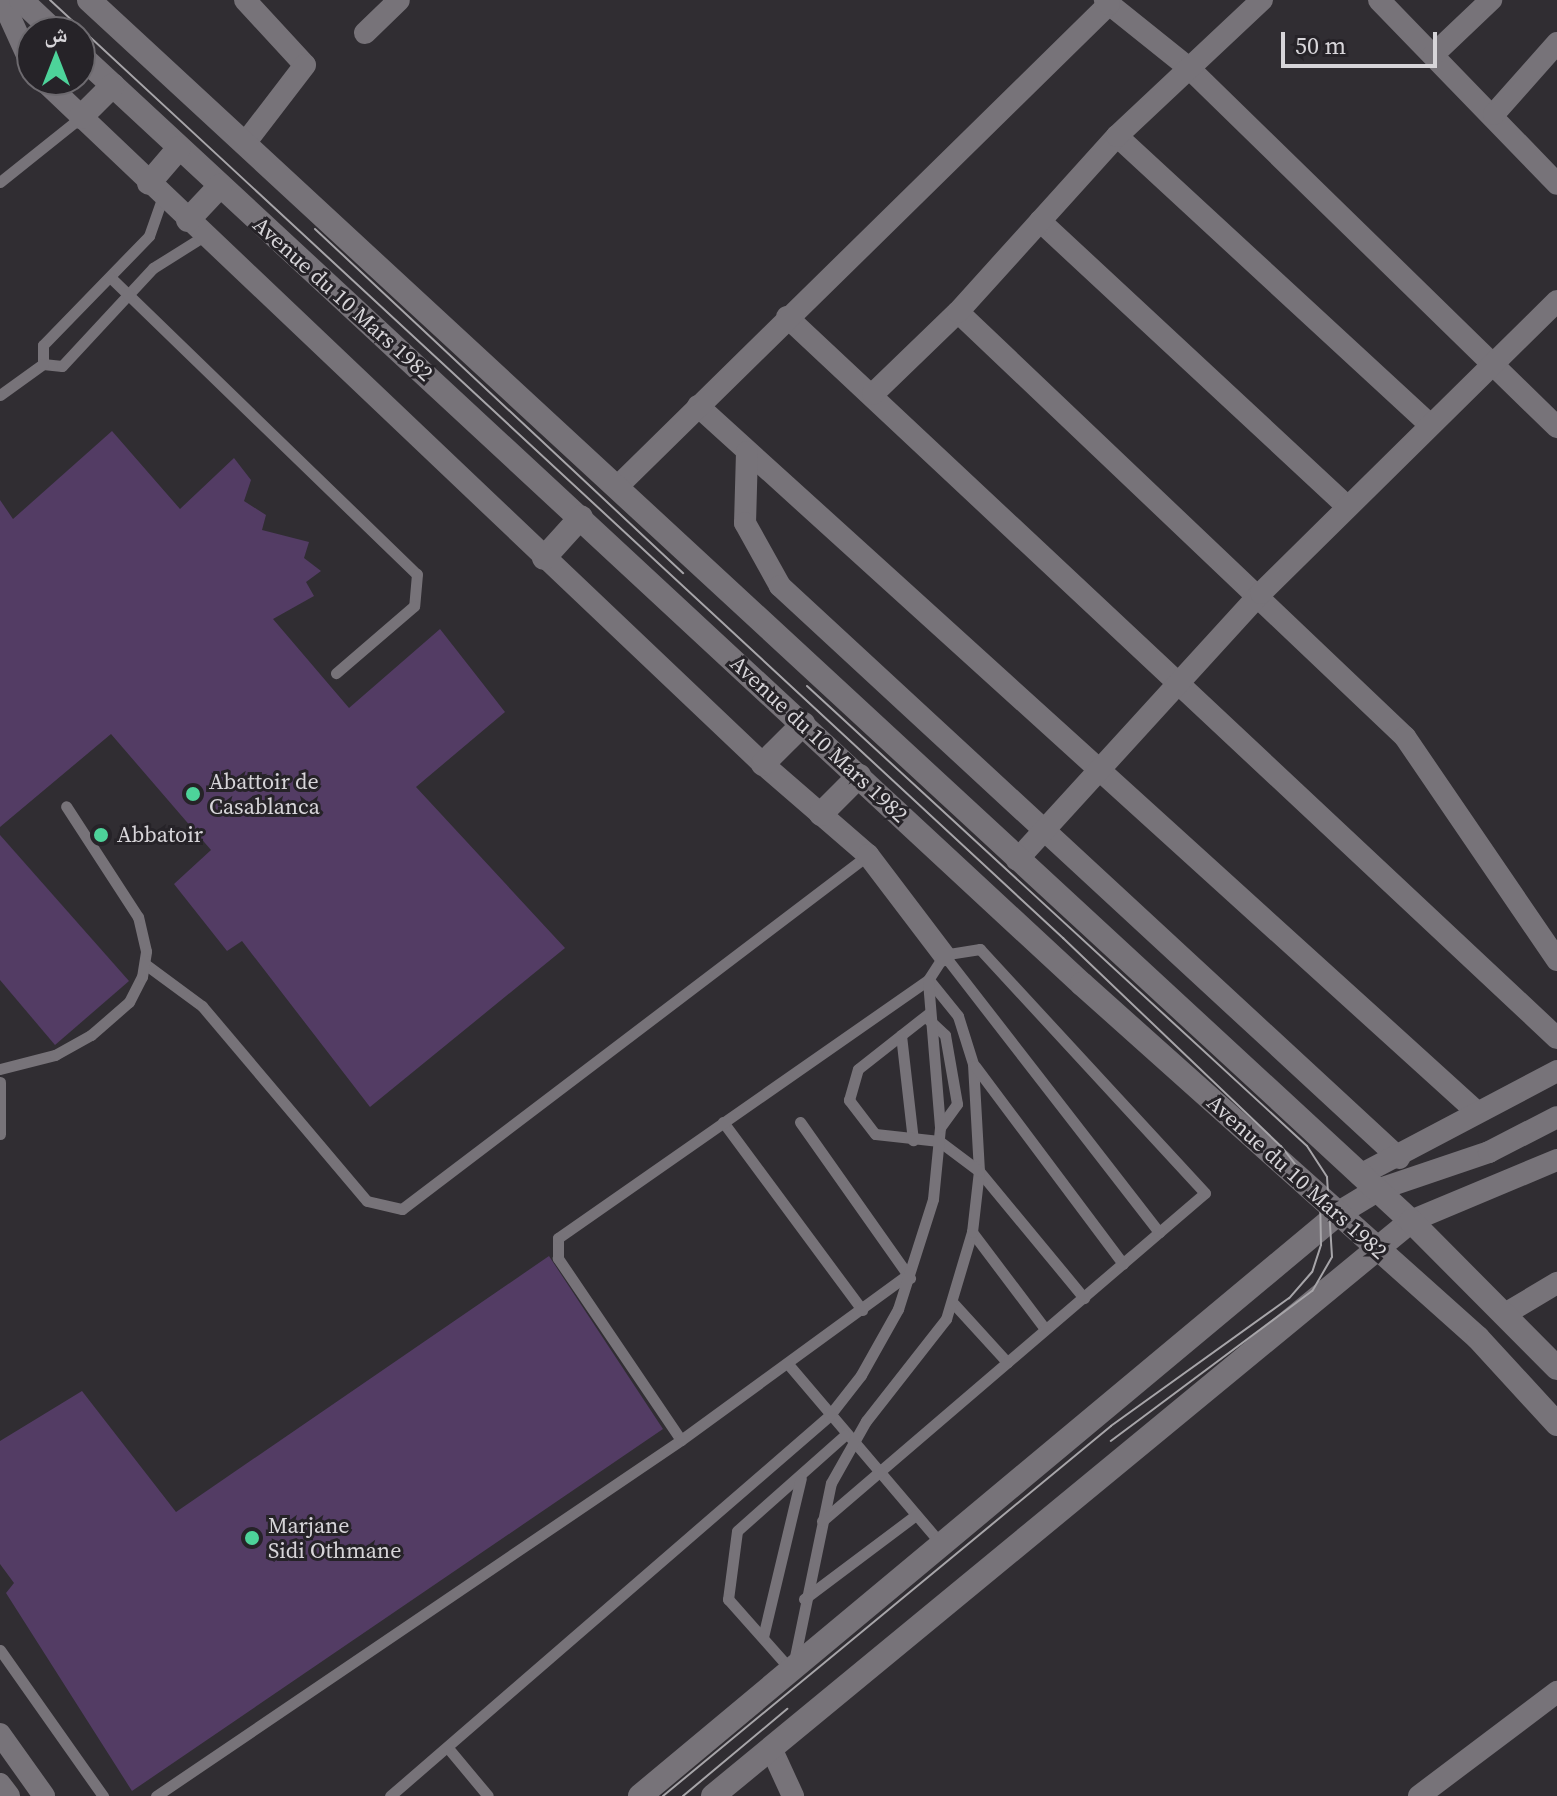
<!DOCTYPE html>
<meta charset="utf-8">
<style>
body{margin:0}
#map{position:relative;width:1557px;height:1796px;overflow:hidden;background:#302d32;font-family:"Source Serif 4","Noto Naskh Arabic",serif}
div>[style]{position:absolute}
.building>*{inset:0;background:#533c64}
.service>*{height:11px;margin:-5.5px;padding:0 5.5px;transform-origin:5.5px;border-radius:5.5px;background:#777379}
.minor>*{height:22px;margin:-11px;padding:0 11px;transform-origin:11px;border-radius:11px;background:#777379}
.tertiary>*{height:24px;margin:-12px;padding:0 12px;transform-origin:12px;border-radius:12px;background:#777379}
.secondary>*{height:24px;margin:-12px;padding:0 12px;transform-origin:12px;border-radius:12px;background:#777379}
.tram>*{height:2px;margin:-1px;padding:0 1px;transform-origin:1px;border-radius:1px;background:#a7a5a9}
.dots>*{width:22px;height:22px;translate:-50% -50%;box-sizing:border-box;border:4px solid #262328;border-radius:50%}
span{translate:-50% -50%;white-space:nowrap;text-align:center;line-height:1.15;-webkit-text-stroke:6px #262328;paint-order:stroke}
.street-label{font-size:22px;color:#d7d5d9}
.poi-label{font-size:22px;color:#d7d5d9}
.left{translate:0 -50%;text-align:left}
.north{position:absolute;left:16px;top:16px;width:80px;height:80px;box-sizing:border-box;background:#262328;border:2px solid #6d6a6f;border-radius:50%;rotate:0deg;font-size:22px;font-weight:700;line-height:32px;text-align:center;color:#d7d5d9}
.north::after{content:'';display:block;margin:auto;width:28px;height:36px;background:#4dd39a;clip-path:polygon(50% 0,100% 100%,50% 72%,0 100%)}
.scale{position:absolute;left:1281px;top:32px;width:156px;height:36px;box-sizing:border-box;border:4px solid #d7d5d9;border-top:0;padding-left:10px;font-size:24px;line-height:28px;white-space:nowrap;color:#d7d5d9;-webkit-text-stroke:6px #262328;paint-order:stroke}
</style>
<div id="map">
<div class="building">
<div style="clip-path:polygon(112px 431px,180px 509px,234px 458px,251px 480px,244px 501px,266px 515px,262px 530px,309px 542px,304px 558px,321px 571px,306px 582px,314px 596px,273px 619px,349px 708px,440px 629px,505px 712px,416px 787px,565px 948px,370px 1107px,242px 941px,227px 951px,174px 884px,211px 850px,111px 734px,0 827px,0 500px,13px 519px)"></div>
<div style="clip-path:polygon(0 835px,129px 981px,55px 1045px,0 980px)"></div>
<div style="clip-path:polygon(549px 1256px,663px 1429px,132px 1791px,6px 1593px,14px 1583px,0 1564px,0 1441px,82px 1391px,176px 1512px)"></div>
</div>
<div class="service">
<div style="left:0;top:182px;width:104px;rotate:-38.7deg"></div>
<div style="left:163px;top:196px;width:42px;rotate:109.3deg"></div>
<div style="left:149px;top:236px;width:152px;rotate:134.2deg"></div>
<div style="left:43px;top:345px;width:19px;rotate:90deg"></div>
<div style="left:43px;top:364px;width:19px;rotate:6deg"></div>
<div style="left:62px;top:366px;width:134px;rotate:-47.1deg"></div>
<div style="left:153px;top:268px;width:60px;rotate:-32.1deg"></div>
<div style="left:110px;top:277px;width:427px;rotate:44.1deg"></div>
<div style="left:417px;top:574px;width:32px;rotate:95deg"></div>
<div style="left:414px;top:606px;width:103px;rotate:139.3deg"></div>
<div style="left:0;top:395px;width:53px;rotate:-35.8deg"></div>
<div style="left:145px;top:964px;width:71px;rotate:36.4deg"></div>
<div style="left:202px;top:1006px;width:255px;rotate:49.8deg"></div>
<div style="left:367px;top:1201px;width:36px;rotate:13deg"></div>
<div style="left:402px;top:1209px;width:585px;rotate:-37.22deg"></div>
<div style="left:929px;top:980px;width:46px;rotate:51.1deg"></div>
<div style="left:958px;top:1016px;width:50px;rotate:72.6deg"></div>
<div style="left:973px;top:1064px;width:107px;rotate:86.8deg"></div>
<div style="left:979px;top:1171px;width:165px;rotate:50.4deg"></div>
<div style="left:929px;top:1020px;width:22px;rotate:43deg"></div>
<div style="left:945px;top:1035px;width:70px;rotate:80.1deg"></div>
<div style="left:957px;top:1104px;width:29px;rotate:126deg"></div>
<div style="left:901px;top:1035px;width:106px;rotate:83.5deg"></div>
<div style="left:975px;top:1066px;width:247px;rotate:53.2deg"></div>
<div style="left:0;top:1069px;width:57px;rotate:-14.3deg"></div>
<div style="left:55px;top:1055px;width:41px;rotate:-29.1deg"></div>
<div style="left:91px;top:1035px;width:50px;rotate:-41deg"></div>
<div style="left:129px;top:1002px;width:28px;rotate:-63deg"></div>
<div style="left:142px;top:977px;width:26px;rotate:-81deg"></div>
<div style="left:146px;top:951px;width:35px;rotate:-103deg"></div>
<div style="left:138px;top:917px;width:132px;rotate:-123deg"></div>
<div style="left:0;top:1082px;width:52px;rotate:90deg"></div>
<div style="left:723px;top:1122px;width:234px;rotate:53.5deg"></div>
<div style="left:800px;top:1122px;width:191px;rotate:54.8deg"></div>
<div style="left:972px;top:1232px;width:121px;rotate:53deg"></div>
<div style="left:954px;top:1304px;width:79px;rotate:47.6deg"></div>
<div style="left:788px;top:1364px;width:239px;rotate:49.6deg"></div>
<div style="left:845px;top:1435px;width:144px;rotate:138.4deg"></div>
<div style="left:737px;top:1531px;width:69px;rotate:97.5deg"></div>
<div style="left:728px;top:1599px;width:96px;rotate:48.4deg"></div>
<div style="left:792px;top:1671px;width:192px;rotate:-78.3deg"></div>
<div style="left:831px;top:1483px;width:71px;rotate:-60.6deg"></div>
<div style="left:866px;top:1421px;width:130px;rotate:-51.9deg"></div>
<div style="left:946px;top:1319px;width:91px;rotate:-73.4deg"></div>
<div style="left:972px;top:1232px;width:61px;rotate:-83.5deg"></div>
<div style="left:979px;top:1171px;width:50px;rotate:-143.1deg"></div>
<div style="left:939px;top:1141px;width:64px;rotate:-173.8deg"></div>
<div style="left:875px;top:1134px;width:43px;rotate:-127.4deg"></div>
<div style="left:849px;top:1100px;width:32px;rotate:-74deg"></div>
<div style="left:858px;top:1069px;width:89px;rotate:-38.2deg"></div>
<div style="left:681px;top:1440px;width:220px;rotate:-124.1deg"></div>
<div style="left:558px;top:1258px;width:20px;rotate:-90deg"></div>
<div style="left:558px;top:1238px;width:451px;rotate:-34.9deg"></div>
<div style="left:928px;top:980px;width:30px;rotate:-57deg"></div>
<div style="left:822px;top:1521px;width:504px;rotate:-40.58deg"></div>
<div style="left:1205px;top:1193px;width:332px;rotate:-132.7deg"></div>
<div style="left:980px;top:949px;width:36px;rotate:171deg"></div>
<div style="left:944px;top:955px;width:351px;rotate:52.2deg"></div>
<div style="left:804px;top:1599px;width:140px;rotate:-36.9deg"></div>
<div style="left:763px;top:1637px;width:163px;rotate:-76.6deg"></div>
<div style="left:0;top:1650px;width:179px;rotate:54.8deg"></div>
<div style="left:448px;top:1748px;width:62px;rotate:50.2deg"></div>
<div style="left:156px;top:1796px;width:634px;rotate:-34.14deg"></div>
<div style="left:681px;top:1440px;width:280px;rotate:-36.1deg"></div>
<div style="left:390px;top:1796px;width:581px;rotate:-40.88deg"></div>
<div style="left:829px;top:1416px;width:52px;rotate:-52deg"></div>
<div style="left:861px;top:1375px;width:76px;rotate:-60.7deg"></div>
<div style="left:898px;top:1309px;width:115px;rotate:-72.3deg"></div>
<div style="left:933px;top:1199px;width:72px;rotate:-84.4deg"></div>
<div style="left:940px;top:1127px;width:147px;rotate:-94.7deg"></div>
</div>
<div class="minor">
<div style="left:2px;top:0;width:72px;rotate:65.6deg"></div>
<div style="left:245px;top:0;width:88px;rotate:47.3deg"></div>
<div style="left:305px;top:65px;width:97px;rotate:127.5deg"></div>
<div style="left:1379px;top:0;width:256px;rotate:45.9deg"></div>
<div style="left:1109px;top:4px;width:104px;rotate:38.7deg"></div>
<div style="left:1190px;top:69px;width:513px;rotate:44.29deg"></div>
<div style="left:365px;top:33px;width:47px;rotate:-44.1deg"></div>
<div style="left:1434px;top:54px;width:79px;rotate:-43.5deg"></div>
<div style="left:43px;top:80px;width:993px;rotate:43.53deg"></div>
<div style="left:763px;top:764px;width:139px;rotate:40.9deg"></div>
<div style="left:868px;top:855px;width:126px;rotate:52.8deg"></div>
<div style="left:1494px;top:114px;width:95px;rotate:-48.4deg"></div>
<div style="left:1117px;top:136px;width:422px;rotate:42.7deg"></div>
<div style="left:1040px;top:221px;width:419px;rotate:42.9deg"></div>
<div style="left:958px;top:312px;width:617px;rotate:43.55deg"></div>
<div style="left:1405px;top:737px;width:270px;rotate:55.7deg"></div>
<div style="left:787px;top:317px;width:1055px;rotate:43.12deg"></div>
<div style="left:873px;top:394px;width:118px;rotate:-44deg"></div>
<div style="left:958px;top:312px;width:237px;rotate:-47.9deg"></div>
<div style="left:1117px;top:136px;width:199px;rotate:-43.2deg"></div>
<div style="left:698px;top:406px;width:1051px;rotate:42.19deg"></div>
<div style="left:747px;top:452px;width:71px;rotate:91.6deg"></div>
<div style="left:745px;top:523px;width:72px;rotate:60.9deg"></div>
<div style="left:780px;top:586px;width:843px;rotate:42.74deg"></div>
<div style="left:617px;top:487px;width:689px;rotate:-44.47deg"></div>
<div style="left:1109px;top:4px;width:6px;rotate:-135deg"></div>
<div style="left:1017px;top:860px;width:362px;rotate:-47.6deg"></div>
<div style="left:1261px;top:593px;width:416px;rotate:-44.6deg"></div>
<div style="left:1360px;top:1175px;width:223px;rotate:-27.8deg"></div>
<div style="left:1377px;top:1190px;width:118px;rotate:-18.7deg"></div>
<div style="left:1489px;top:1152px;width:76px;rotate:-27.2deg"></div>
<div style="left:1411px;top:1221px;width:158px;rotate:-22.7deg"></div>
<div style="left:1505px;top:1314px;width:61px;rotate:-30.8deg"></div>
<div style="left:0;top:1734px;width:76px;rotate:54.6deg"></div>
<div style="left:771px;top:1748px;width:53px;rotate:65.4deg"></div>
<div style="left:0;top:1784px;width:15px;rotate:53deg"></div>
<div style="left:1419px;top:1796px;width:173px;rotate:-37deg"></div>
</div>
<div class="tertiary">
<div style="left:640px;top:1796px;width:910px;rotate:-39.83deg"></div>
<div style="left:1339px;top:1213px;width:44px;rotate:-31.2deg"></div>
<div style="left:713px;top:1796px;width:904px;rotate:-39.48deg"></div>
</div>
<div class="secondary">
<div style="left:21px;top:0;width:47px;rotate:43.3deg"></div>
<div style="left:89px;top:0;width:1800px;rotate:42.73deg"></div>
<div style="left:1411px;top:1221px;width:207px;rotate:45.2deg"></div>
<div style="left:80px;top:55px;width:1366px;rotate:42.84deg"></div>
<div style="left:1082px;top:984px;width:531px;rotate:41.79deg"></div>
<div style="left:1478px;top:1338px;width:117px;rotate:47.4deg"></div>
<div style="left:81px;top:117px;width:45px;rotate:-45deg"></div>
<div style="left:149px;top:183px;width:46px;rotate:-49.4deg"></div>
<div style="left:188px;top:220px;width:47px;rotate:-46.7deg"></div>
<div style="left:544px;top:558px;width:55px;rotate:-47.9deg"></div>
<div style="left:763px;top:764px;width:57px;rotate:-45deg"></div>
<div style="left:821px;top:814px;width:54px;rotate:-45deg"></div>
</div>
<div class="tram">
<div style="left:50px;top:0;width:1381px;rotate:42.8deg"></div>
<div style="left:1063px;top:938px;width:301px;rotate:43.7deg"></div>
<div style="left:1281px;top:1146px;width:63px;rotate:52deg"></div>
<div style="left:1320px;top:1196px;width:49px;rotate:88.8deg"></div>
<div style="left:1321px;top:1245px;width:28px;rotate:108deg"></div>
<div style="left:1312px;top:1272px;width:35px;rotate:131deg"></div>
<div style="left:1289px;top:1298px;width:219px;rotate:144.3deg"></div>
<div style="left:1111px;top:1426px;width:581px;rotate:140.45deg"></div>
<div style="left:315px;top:229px;width:504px;rotate:43.07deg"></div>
<div style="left:807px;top:686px;width:679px;rotate:42.61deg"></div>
<div style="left:1307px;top:1146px;width:37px;rotate:57deg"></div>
<div style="left:1327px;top:1177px;width:80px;rotate:86.4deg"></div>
<div style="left:1332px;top:1257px;width:39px;rotate:120deg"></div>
<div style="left:1312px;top:1291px;width:251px;rotate:143.3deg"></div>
<div style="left:683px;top:1796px;width:136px;rotate:-39.9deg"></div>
</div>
<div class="dots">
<div style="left:193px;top:794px;background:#4dd39a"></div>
<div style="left:101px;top:835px;background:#4dd39a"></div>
<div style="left:252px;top:1538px;background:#4dd39a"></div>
</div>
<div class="street-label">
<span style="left:343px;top:299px;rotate:42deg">Avenue du 10 Mars 1982</span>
<span style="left:819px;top:739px;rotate:43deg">Avenue du 10 Mars 1982</span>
<span style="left:1297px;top:1177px;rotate:42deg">Avenue du 10 Mars 1982</span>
</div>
<div class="poi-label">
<span class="left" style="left:209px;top:794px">Abattoir de<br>Casablanca</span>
<span class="left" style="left:117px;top:835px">Abbatoir</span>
<span class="left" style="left:268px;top:1538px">Marjane<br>Sidi Othmane</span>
</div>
<div class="north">ش</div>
<div class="scale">50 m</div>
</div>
